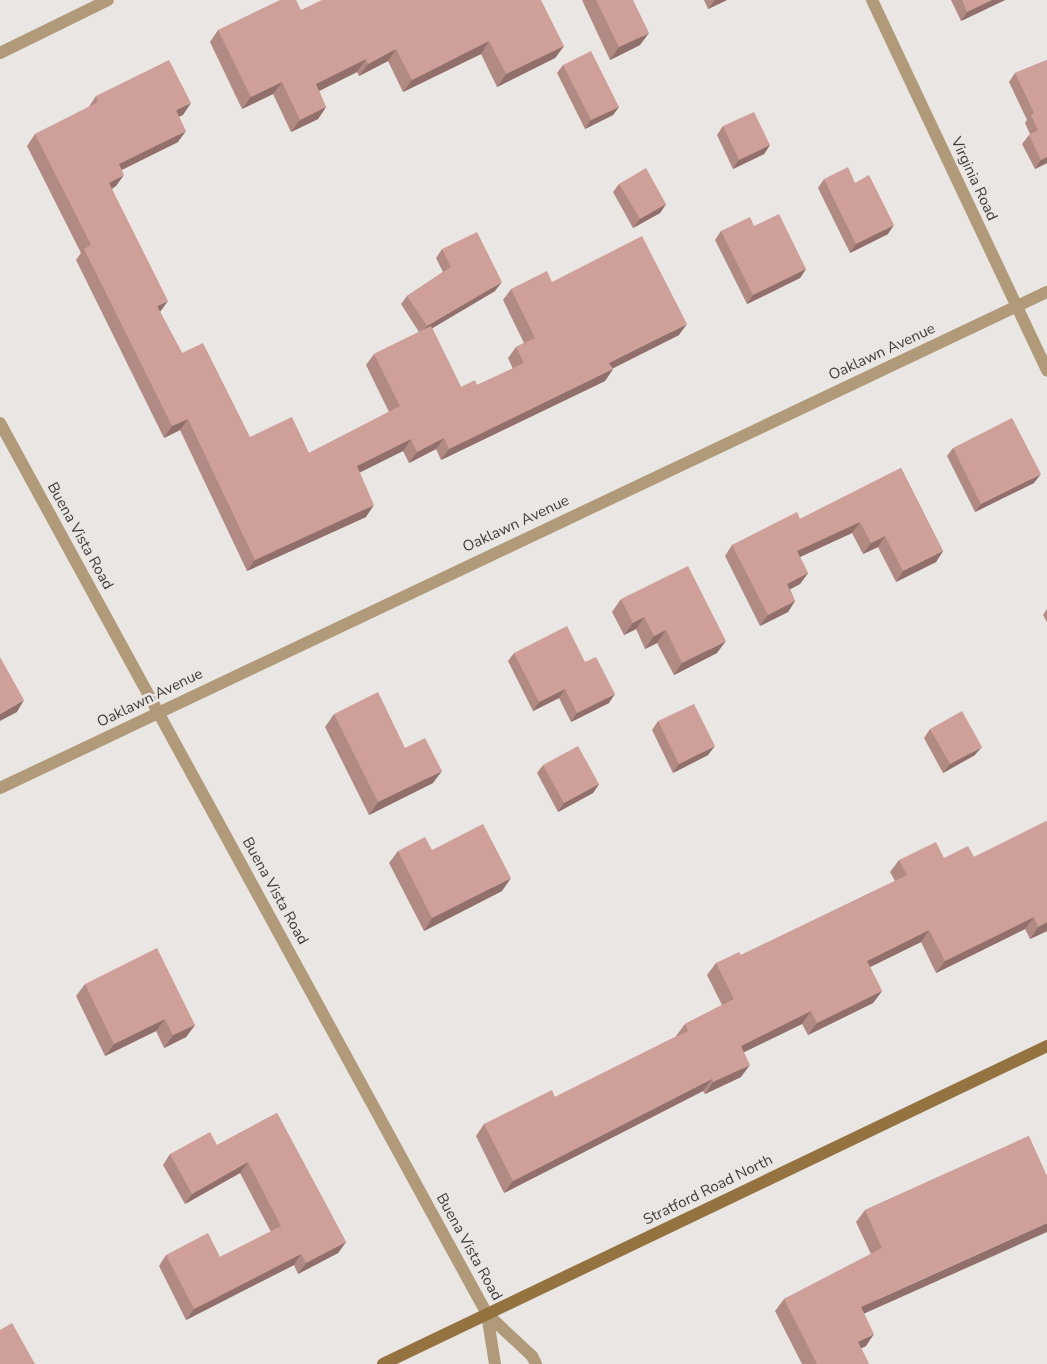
<!DOCTYPE html>
<style>
body{margin:0}
#map{position:relative;width:1047px;height:1364px;overflow:hidden;background:#eae6e4;font-family:"Nunito Sans",sans-serif}
div>[style]{position:absolute}
.minor>*{height:12px;margin:-6px;padding:0 6px;transform-origin:6px;border-radius:6px;background:#b09a79}
.tertiary>*{height:12px;margin:-6px;padding:0 6px;transform-origin:6px;border-radius:6px;background:#b09a79}
.secondary>*{height:12px;margin:-6px;padding:0 6px;transform-origin:6px;border-radius:6px;background:#947341}
.wall>*{inset:0;background:#b28a84}
.shaded-wall>*{inset:0;background:#91706b}
.building>*{inset:0;background:#cfa099}
span{translate:-50% -50%;white-space:nowrap;text-align:center;line-height:1.15;-webkit-text-stroke:5px #eae6e4;paint-order:stroke}
.street-label{font-size:15px;color:#3e3c3b}
</style>
<div id="map">
<div class="minor">
<div style="left:872px;top:0;width:410px;rotate:64.7deg"></div>
<div style="left:0;top:53px;width:120px;rotate:-26.1deg"></div>
<div style="left:0;top:788px;width:1159px;rotate:-25.35deg"></div>
<div style="left:487px;top:1314px;width:62px;rotate:43deg"></div>
<div style="left:532px;top:1356px;width:9px;rotate:63deg"></div>
<div style="left:487px;top:1314px;width:51px;rotate:80.9deg"></div>
</div>
<div class="tertiary">
<div style="left:0;top:423px;width:1015px;rotate:61.34deg"></div>
</div>
<div class="secondary">
<div style="left:383px;top:1364px;width:736px;rotate:-25.59deg"></div>
</div>
<div class="wall">
<div style="clip-path:polygon(582px 0,633px 0,640px 45px,610px 60px)"></div>
<div style="clip-path:polygon(704px 0,727px 0,708px 9px)"></div>
<div style="clip-path:polygon(951px 0,1005px 0,961px 21px)"></div>
<div style="clip-path:polygon(301px 10px,564px 46px,555px 58px,497px 87px,481px 54px,403px 92px,388px 61px,359px 76px,357px 72px,319px 91px,326px 107px,318px 119px,291px 132px,273px 94px,242px 109px,210px 42px,218px 30px)"></div>
<div style="clip-path:polygon(1047px 60px,1047px 163px,1035px 169px,1022px 144px,1029px 135px,1030px 134px,1025px 123px,1027px 120px,1009px 82px,1015px 73px)"></div>
<div style="clip-path:polygon(563px 65px,619px 107px,613px 115px,585px 129px,557px 73px)"></div>
<div style="clip-path:polygon(96px 96px,183px 115px,179px 116px,178px 142px,122px 170px,116px 186px,112px 189px,160px 312px,182px 353px,250px 437px,309px 453px,389px 412px,366px 365px,374px 354px,419px 332px,401px 304px,407px 296px,443px 272px,436px 258px,442px 249px,495px 291px,432px 328px,461px 387px,477px 385px,513px 369px,508px 358px,516px 347px,524px 343px,503px 300px,511px 289px,552px 282px,679px 335px,612px 369px,613px 369px,605px 381px,441px 460px,436px 449px,409px 463px,403px 451px,359px 472px,366px 517px,247px 571px,180px 430px,164px 438px,76px 260px,81px 253px,27px 146px,35px 134px,88px 108px)"></div>
<div style="clip-path:polygon(723px 126px,770px 145px,764px 154px,733px 169px,717px 135px)"></div>
<div style="clip-path:polygon(824px 179px,888px 234px,850px 253px,818px 188px)"></div>
<div style="clip-path:polygon(619px 184px,666px 204px,660px 213px,633px 228px,613px 192px)"></div>
<div style="clip-path:polygon(754px 226px,806px 269px,800px 278px,747px 304px,715px 240px,721px 231px)"></div>
<div style="clip-path:polygon(953px 448px,1034px 483px,975px 512px,947px 456px)"></div>
<div style="clip-path:polygon(901px 468px,943px 551px,936px 562px,896px 582px,878px 547px,863px 554px,852px 533px,800px 557px,808px 573px,800px 584px,790px 589px,795px 601px,788px 612px,760px 626px,725px 556px,732px 545px,800px 519px)"></div>
<div style="clip-path:polygon(621px 599px,717px 653px,674px 675px,657px 643px,645px 649px,636px 629px,624px 635px,612px 612px)"></div>
<div style="clip-path:polygon(1047px 609px,1047px 622px,1043px 615px)"></div>
<div style="clip-path:polygon(514px 653px,585px 662px,609px 703px,571px 722px,559px 698px,533px 711px,508px 661px)"></div>
<div style="clip-path:polygon(334px 714px,433px 783px,369px 815px,325px 727px)"></div>
<div style="clip-path:polygon(658px 721px,708px 755px,673px 773px,652px 730px)"></div>
<div style="clip-path:polygon(930px 729px,975px 755px,943px 773px,924px 738px)"></div>
<div style="clip-path:polygon(543px 765px,599px 784px,593px 793px,558px 812px,537px 773px)"></div>
<div style="clip-path:polygon(1047px 822px,1047px 931px,1030px 939px,1025px 929px,936px 973px,921px 942px,870px 967px,882px 991px,873px 1003px,808px 1035px,802px 1024px,744px 1052px,741px 1077px,705px 1094px,703px 1091px,504px 1193px,476px 1136px,484px 1124px,555px 1097px,677px 1036px,676px 1036px,685px 1024px,722px 1005px,707px 975px,716px 963px,741px 955px,895px 881px,890px 872px,899px 860px,944px 858px,974px 857px)"></div>
<div style="clip-path:polygon(398px 851px,502px 891px,424px 931px,389px 863px)"></div>
<div style="clip-path:polygon(85px 984px,195px 1025px,186px 1037px,164px 1048px,156px 1031px,105px 1056px,76px 996px)"></div>
<div style="clip-path:polygon(277px 1113px,346px 1242px,338px 1253px,298px 1274px,294px 1265px,186px 1320px,159px 1266px,166px 1255px,220px 1257px,271px 1232px,240px 1173px,185px 1204px,163px 1165px,170px 1154px,217px 1145px)"></div>
<div style="clip-path:polygon(1029px 1136px,864px 1314px,866px 1346px,861px 1348px,869px 1364px,802px 1364px,775px 1311px,784px 1299px,871px 1254px,856px 1222px,865px 1210px)"></div>
</div>
<div class="shaded-wall">
<div style="clip-path:polygon(715px 0,727px 0,708px 9px)"></div>
<div style="clip-path:polygon(992px 0,1005px 0,961px 21px,967px 12px)"></div>
<div style="clip-path:polygon(649px 33px,640px 45px,610px 60px,619px 47px)"></div>
<div style="clip-path:polygon(489px 41px,481px 54px,403px 92px,412px 80px)"></div>
<div style="clip-path:polygon(564px 46px,555px 58px,497px 87px,506px 74px)"></div>
<div style="clip-path:polygon(396px 49px,388px 61px,359px 76px,368px 64px)"></div>
<div style="clip-path:polygon(366px 59px,357px 72px,307px 97px,316px 84px)"></div>
<div style="clip-path:polygon(282px 82px,273px 94px,242px 109px,251px 97px)"></div>
<div style="clip-path:polygon(191px 103px,183px 115px,168px 122px,176px 110px)"></div>
<div style="clip-path:polygon(326px 107px,318px 119px,291px 132px,300px 120px)"></div>
<div style="clip-path:polygon(619px 107px,613px 115px,585px 129px,591px 120px)"></div>
<div style="clip-path:polygon(186px 131px,178px 142px,111px 175px,119px 164px)"></div>
<div style="clip-path:polygon(770px 145px,764px 154px,733px 169px,739px 160px)"></div>
<div style="clip-path:polygon(1047px 157px,1047px 163px,1035px 169px,1041px 160px)"></div>
<div style="clip-path:polygon(124px 175px,116px 186px,101px 194px,109px 183px)"></div>
<div style="clip-path:polygon(666px 204px,660px 213px,633px 228px,640px 219px)"></div>
<div style="clip-path:polygon(894px 225px,888px 234px,850px 253px,856px 244px)"></div>
<div style="clip-path:polygon(806px 269px,800px 278px,747px 304px,753px 295px)"></div>
<div style="clip-path:polygon(502px 282px,495px 291px,421px 335px,427px 326px)"></div>
<div style="clip-path:polygon(168px 301px,160px 312px,157px 306px)"></div>
<div style="clip-path:polygon(687px 324px,679px 335px,601px 374px,609px 363px)"></div>
<div style="clip-path:polygon(613px 369px,605px 381px,441px 460px,449px 449px)"></div>
<div style="clip-path:polygon(188px 419px,180px 430px,164px 438px,172px 426px)"></div>
<div style="clip-path:polygon(444px 438px,436px 449px,409px 463px,417px 452px)"></div>
<div style="clip-path:polygon(411px 439px,403px 451px,349px 478px,357px 466px)"></div>
<div style="clip-path:polygon(1041px 474px,1034px 483px,975px 512px,981px 504px)"></div>
<div style="clip-path:polygon(374px 505px,366px 517px,247px 571px,255px 560px)"></div>
<div style="clip-path:polygon(860px 522px,852px 533px,789px 562px,797px 551px)"></div>
<div style="clip-path:polygon(885px 536px,878px 547px,863px 554px,871px 543px)"></div>
<div style="clip-path:polygon(943px 551px,936px 562px,896px 582px,903px 571px)"></div>
<div style="clip-path:polygon(808px 573px,800px 584px,779px 595px,787px 584px)"></div>
<div style="clip-path:polygon(795px 601px,788px 612px,760px 626px,768px 615px)"></div>
<div style="clip-path:polygon(644px 617px,636px 629px,624px 635px,633px 623px)"></div>
<div style="clip-path:polygon(666px 630px,657px 643px,645px 649px,654px 636px)"></div>
<div style="clip-path:polygon(726px 641px,717px 653px,674px 675px,682px 663px)"></div>
<div style="clip-path:polygon(565px 689px,559px 698px,533px 711px,539px 702px)"></div>
<div style="clip-path:polygon(615px 694px,609px 703px,571px 722px,577px 713px)"></div>
<div style="clip-path:polygon(24px 700px,17px 712px,0 721px,0 714px)"></div>
<div style="clip-path:polygon(715px 746px,708px 755px,673px 773px,679px 764px)"></div>
<div style="clip-path:polygon(982px 747px,975px 755px,943px 773px,950px 764px)"></div>
<div style="clip-path:polygon(442px 771px,433px 783px,369px 815px,378px 802px)"></div>
<div style="clip-path:polygon(599px 784px,593px 793px,558px 812px,564px 803px)"></div>
<div style="clip-path:polygon(511px 878px,502px 891px,424px 931px,432px 918px)"></div>
<div style="clip-path:polygon(1034px 917px,1025px 929px,936px 973px,945px 961px)"></div>
<div style="clip-path:polygon(1047px 922px,1047px 931px,1030px 939px,1038px 927px)"></div>
<div style="clip-path:polygon(929px 930px,921px 942px,858px 973px,867px 961px)"></div>
<div style="clip-path:polygon(882px 991px,873px 1003px,808px 1035px,817px 1023px)"></div>
<div style="clip-path:polygon(811px 1011px,802px 1024px,732px 1058px,741px 1046px)"></div>
<div style="clip-path:polygon(165px 1019px,156px 1031px,105px 1056px,114px 1044px)"></div>
<div style="clip-path:polygon(195px 1025px,186px 1037px,164px 1048px,173px 1035px)"></div>
<div style="clip-path:polygon(750px 1065px,741px 1077px,705px 1094px,713px 1082px)"></div>
<div style="clip-path:polygon(712px 1079px,703px 1091px,504px 1193px,513px 1181px)"></div>
<div style="clip-path:polygon(248px 1162px,240px 1173px,185px 1204px,192px 1194px)"></div>
<div style="clip-path:polygon(1047px 1223px,1047px 1232px,852px 1319px,861px 1307px)"></div>
<div style="clip-path:polygon(346px 1242px,338px 1253px,298px 1274px,306px 1263px)"></div>
<div style="clip-path:polygon(301px 1254px,294px 1265px,186px 1320px,194px 1309px)"></div>
<div style="clip-path:polygon(874px 1334px,866px 1346px,849px 1354px,858px 1342px)"></div>
</div>
<div class="building">
<div style="clip-path:polygon(280px 0,296px 0,301px 10px,322px 0,541px 0,564px 46px,506px 74px,489px 41px,412px 80px,396px 49px,368px 64px,366px 59px,316px 84px,326px 107px,300px 120px,282px 82px,251px 97px,218px 30px)"></div>
<div style="clip-path:polygon(596px 0,633px 0,649px 33px,619px 47px)"></div>
<div style="clip-path:polygon(962px 0,992px 0,967px 12px)"></div>
<div style="clip-path:polygon(591px 51px,619px 107px,591px 120px,563px 65px)"></div>
<div style="clip-path:polygon(169px 60px,191px 103px,176px 110px,186px 131px,119px 164px,124px 175px,109px 183px,168px 301px,157px 306px,182px 353px,203px 343px,250px 437px,292px 417px,309px 453px,400px 406px,374px 354px,431px 326px,461px 387px,475px 380px,477px 385px,524px 363px,516px 347px,535px 338px,511px 289px,547px 271px,552px 282px,642px 236px,687px 324px,609px 363px,613px 369px,449px 449px,444px 438px,417px 452px,411px 439px,357px 466px,374px 505px,255px 560px,188px 419px,172px 426px,84px 249px,91px 245px,35px 134px,98px 102px,96px 96px)"></div>
<div style="clip-path:polygon(1047px 60px,1047px 157px,1041px 160px,1029px 135px,1038px 130px,1031px 115px,1034px 113px,1015px 73px)"></div>
<div style="clip-path:polygon(754px 112px,770px 145px,739px 160px,723px 126px)"></div>
<div style="clip-path:polygon(848px 167px,855px 183px,869px 175px,894px 225px,856px 244px,824px 179px)"></div>
<div style="clip-path:polygon(646px 168px,666px 204px,640px 219px,619px 184px)"></div>
<div style="clip-path:polygon(779px 214px,806px 269px,753px 295px,721px 231px,750px 217px,754px 226px)"></div>
<div style="clip-path:polygon(477px 232px,502px 282px,427px 326px,407px 296px,451px 267px,442px 249px)"></div>
<div style="clip-path:polygon(1012px 418px,1041px 474px,981px 504px,953px 448px)"></div>
<div style="clip-path:polygon(901px 468px,943px 551px,903px 571px,885px 536px,871px 543px,860px 522px,797px 551px,808px 573px,787px 584px,795px 601px,768px 615px,732px 545px,797px 512px,800px 519px)"></div>
<div style="clip-path:polygon(688px 566px,726px 641px,682px 663px,666px 630px,654px 636px,644px 617px,633px 623px,621px 599px)"></div>
<div style="clip-path:polygon(567px 626px,585px 662px,596px 657px,615px 694px,577px 713px,565px 689px,539px 702px,514px 653px)"></div>
<div style="clip-path:polygon(0 657px,24px 700px,0 714px)"></div>
<div style="clip-path:polygon(378px 692px,405px 748px,425px 738px,442px 771px,378px 802px,334px 714px)"></div>
<div style="clip-path:polygon(694px 704px,715px 746px,679px 764px,658px 721px)"></div>
<div style="clip-path:polygon(962px 711px,982px 747px,950px 764px,930px 729px)"></div>
<div style="clip-path:polygon(578px 746px,599px 784px,564px 803px,543px 765px)"></div>
<div style="clip-path:polygon(1046px 821px,1047px 822px,1047px 922px,1038px 927px,1034px 917px,945px 961px,929px 930px,867px 961px,882px 991px,817px 1023px,811px 1011px,741px 1046px,750px 1065px,713px 1082px,712px 1079px,513px 1181px,484px 1124px,552px 1090px,555px 1097px,688px 1031px,685px 1024px,734px 999px,716px 963px,739px 952px,741px 955px,907px 875px,899px 860px,936px 842px,944px 858px,968px 846px,974px 857px)"></div>
<div style="clip-path:polygon(483px 824px,511px 878px,432px 918px,398px 851px,425px 837px,432px 850px)"></div>
<div style="clip-path:polygon(157px 948px,195px 1025px,173px 1035px,165px 1019px,114px 1044px,85px 984px)"></div>
<div style="clip-path:polygon(277px 1113px,346px 1242px,306px 1263px,301px 1254px,194px 1309px,166px 1255px,208px 1233px,220px 1257px,281px 1226px,248px 1162px,192px 1194px,170px 1154px,210px 1132px,217px 1145px)"></div>
<div style="clip-path:polygon(1029px 1136px,1047px 1176px,1047px 1223px,861px 1307px,874px 1334px,858px 1342px,869px 1364px,817px 1364px,784px 1299px,882px 1248px,865px 1210px)"></div>
<div style="clip-path:polygon(12px 1323px,35px 1364px,0 1364px,0 1330px)"></div>
</div>
<div class="street-label">
<span style="left:974px;top:179px;rotate:65deg">Virginia Road</span>
<span style="left:882px;top:352px;rotate:-25deg">Oaklawn Avenue</span>
<span style="left:516px;top:524px;rotate:-25deg">Oaklawn Avenue</span>
<span style="left:80px;top:536px;rotate:61deg">Buena Vista Road</span>
<span style="left:150px;top:698px;rotate:-26deg">Oaklawn Avenue</span>
<span style="left:275px;top:891px;rotate:61deg">Buena Vista Road</span>
<span style="left:708px;top:1190px;rotate:-26deg">Stratford Road North</span>
<span style="left:469px;top:1247px;rotate:61deg">Buena Vista Road</span>
</div>
</div>
